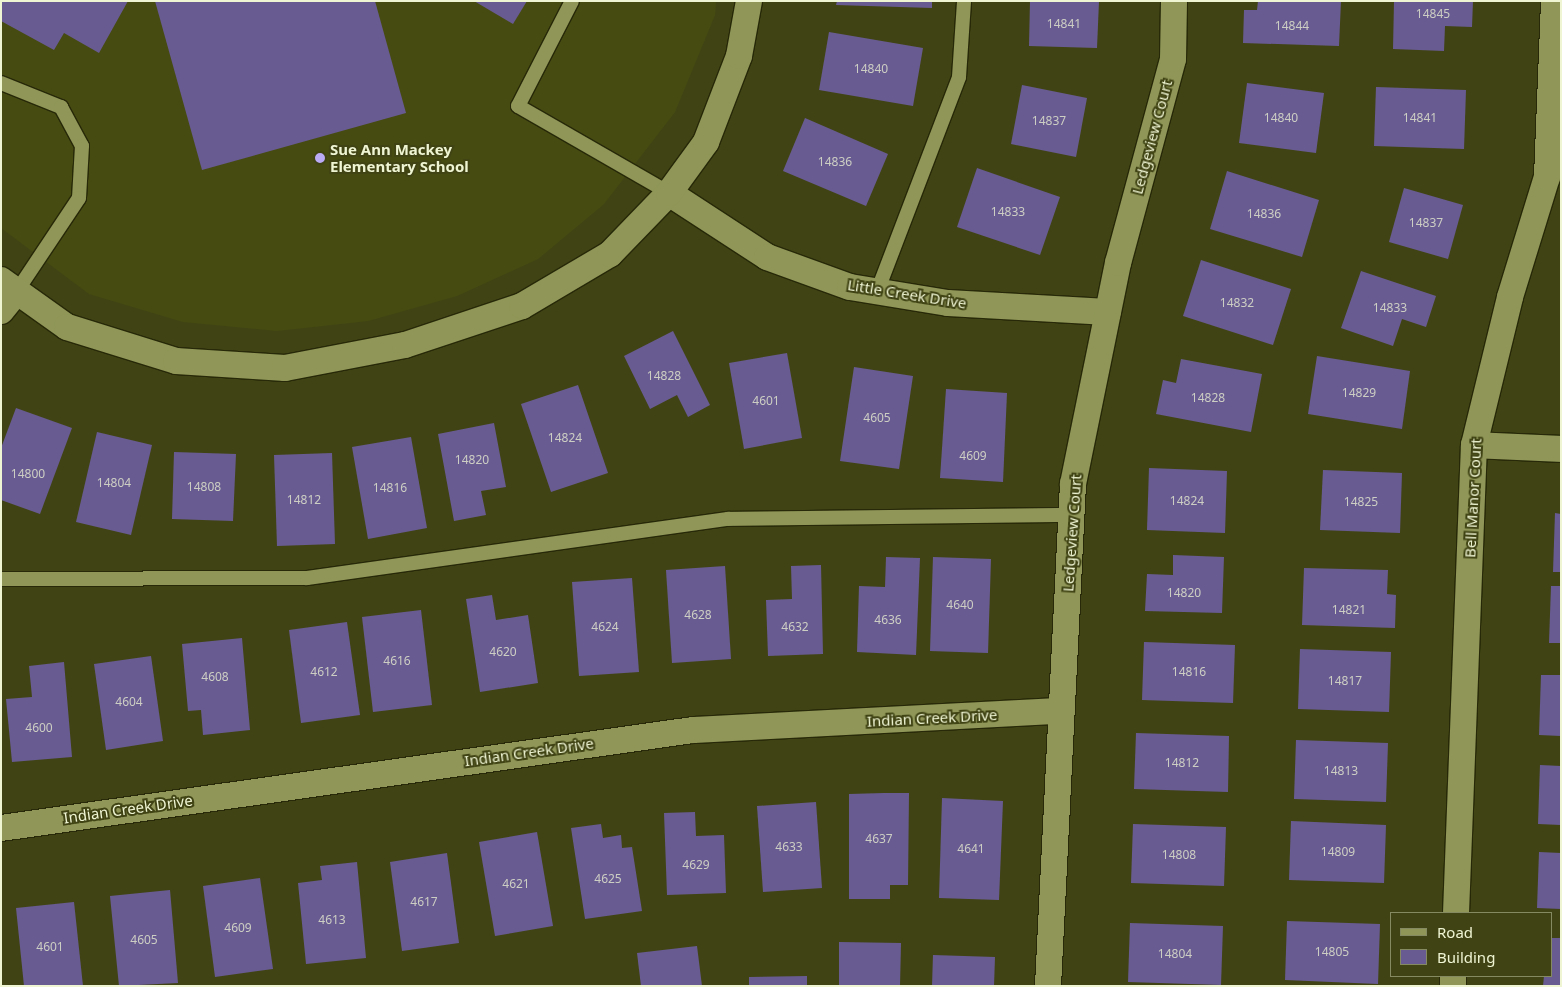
<!DOCTYPE html>
<style>
body{margin:0}
#map{position:relative;width:1562px;height:987px;overflow:hidden;background:#404414;font-family:"Noto Sans",sans-serif}
div>[style]{position:absolute}
.built>*{inset:0;background:#464b12}
.building>*{inset:0;background:#685b92}
.roads{filter:drop-shadow(1px 0 #272908) drop-shadow(-1px 0 #272908) drop-shadow(0 1px #272908) drop-shadow(0 -1px #272908)}
.lane>*{height:14px;margin:-7px;padding:0 7px;transform-origin:7px;border-radius:7px;background:#8f9657}
.street>*{height:26px;margin:-13px;padding:0 13px;transform-origin:13px;border-radius:13px;background:#8f9657}
.dots>*{width:14px;height:14px;translate:-50% -50%;box-sizing:border-box;border:2px solid #404414;border-radius:50%}
span{translate:-50% -50%;white-space:nowrap;text-align:center;line-height:1.15;-webkit-text-stroke:4px #404414;paint-order:stroke}
.number-label{font-size:12px;color:#cdcec3}
.number-label span{-webkit-text-stroke-width:0}
.street-label{font-size:15px;color:#eff4d3}
.poi-label{font-size:15px;color:#eff4d3;font-weight:700}
.left{translate:0 -50%;text-align:left}
.frame{position:absolute;inset:0;border:2px solid #eff4d3;pointer-events:none}
.legend{position:absolute;left:1390px;top:912px;width:162px;height:65px;box-sizing:border-box;background:#404414;border:1px solid #868a60;margin:0;padding:6px 9px;list-style:none;font-size:15px;color:#eff4d3}
.legend li{display:flex;align-items:center;gap:10px;height:25px}
.legend b{width:25px;border:1px solid #868a60}
</style>
<div id="map">
<div class="built">
<div style="clip-path:polygon(1px 1px,716px 1px,715px 15px,675px 112px,604px 204px,538px 259px,457px 296px,368px 321px,277px 331px,183px 322px,89px 294px,1px 228px)"></div>
</div>
<div class="building">
<div style="clip-path:polygon(1px 1px,128px 1px,99px 53px,64px 33px,54px 50px,1px 21px)"></div>
<div style="clip-path:polygon(155px 1px,375px 1px,406px 113px,202px 170px)"></div>
<div style="clip-path:polygon(474px 1px,527px 1px,513px 24px)"></div>
<div style="clip-path:polygon(837px 1px,932px 1px,932px 8px,836px 5px)"></div>
<div style="clip-path:polygon(1030px 1px,1099px 1px,1097px 48px,1029px 46px)"></div>
<div style="clip-path:polygon(1258px 1px,1341px 1px,1339px 46px,1243px 43px,1244px 10px,1257px 10px)"></div>
<div style="clip-path:polygon(1394px 1px,1473px 1px,1472px 27px,1445px 26px,1444px 51px,1393px 49px)"></div>
<div style="clip-path:polygon(829px 32px,923px 48px,913px 106px,819px 90px)"></div>
<div style="clip-path:polygon(1247px 83px,1324px 93px,1316px 153px,1239px 143px)"></div>
<div style="clip-path:polygon(1022px 85px,1087px 98px,1076px 157px,1011px 144px)"></div>
<div style="clip-path:polygon(1376px 87px,1466px 90px,1464px 149px,1374px 146px)"></div>
<div style="clip-path:polygon(805px 118px,888px 154px,866px 206px,783px 171px)"></div>
<div style="clip-path:polygon(977px 168px,1060px 197px,1040px 255px,957px 227px)"></div>
<div style="clip-path:polygon(1227px 171px,1319px 200px,1302px 257px,1210px 229px)"></div>
<div style="clip-path:polygon(1404px 188px,1463px 205px,1448px 259px,1389px 242px)"></div>
<div style="clip-path:polygon(1201px 260px,1291px 289px,1273px 345px,1183px 316px)"></div>
<div style="clip-path:polygon(1361px 271px,1436px 296px,1426px 327px,1402px 319px,1393px 346px,1341px 328px)"></div>
<div style="clip-path:polygon(673px 331px,710px 405px,688px 417px,677px 395px,650px 409px,624px 356px)"></div>
<div style="clip-path:polygon(787px 353px,802px 438px,744px 449px,729px 363px)"></div>
<div style="clip-path:polygon(1317px 356px,1410px 371px,1402px 429px,1308px 414px)"></div>
<div style="clip-path:polygon(1181px 359px,1262px 374px,1251px 432px,1156px 414px,1163px 380px,1176px 383px)"></div>
<div style="clip-path:polygon(854px 367px,913px 376px,899px 469px,840px 461px)"></div>
<div style="clip-path:polygon(578px 385px,608px 473px,551px 492px,521px 404px)"></div>
<div style="clip-path:polygon(946px 389px,1007px 393px,1003px 482px,940px 478px)"></div>
<div style="clip-path:polygon(16px 408px,72px 428px,40px 514px,1px 500px,1px 448px)"></div>
<div style="clip-path:polygon(494px 423px,506px 487px,481px 491px,486px 515px,454px 521px,438px 434px)"></div>
<div style="clip-path:polygon(97px 432px,152px 445px,131px 535px,76px 522px)"></div>
<div style="clip-path:polygon(411px 437px,427px 528px,368px 539px,352px 447px)"></div>
<div style="clip-path:polygon(174px 452px,236px 454px,233px 521px,172px 519px)"></div>
<div style="clip-path:polygon(332px 453px,335px 544px,277px 546px,274px 455px)"></div>
<div style="clip-path:polygon(1149px 468px,1227px 471px,1225px 533px,1147px 530px)"></div>
<div style="clip-path:polygon(1323px 470px,1402px 473px,1400px 533px,1320px 530px)"></div>
<div style="clip-path:polygon(1555px 513px,1561px 514px,1561px 572px,1553px 572px)"></div>
<div style="clip-path:polygon(1173px 555px,1224px 557px,1222px 613px,1145px 611px,1147px 574px,1173px 575px)"></div>
<div style="clip-path:polygon(886px 557px,920px 558px,916px 655px,857px 652px,859px 586px,885px 587px)"></div>
<div style="clip-path:polygon(933px 557px,991px 559px,988px 653px,930px 651px)"></div>
<div style="clip-path:polygon(821px 565px,823px 654px,768px 656px,766px 600px,792px 599px,791px 566px)"></div>
<div style="clip-path:polygon(725px 566px,731px 659px,672px 663px,666px 570px)"></div>
<div style="clip-path:polygon(1304px 568px,1388px 570px,1387px 594px,1396px 595px,1395px 628px,1302px 625px)"></div>
<div style="clip-path:polygon(632px 578px,639px 672px,579px 676px,572px 582px)"></div>
<div style="clip-path:polygon(1551px 586px,1561px 586px,1561px 643px,1549px 643px)"></div>
<div style="clip-path:polygon(492px 595px,496px 620px,528px 615px,538px 683px,480px 692px,466px 599px)"></div>
<div style="clip-path:polygon(421px 610px,432px 705px,373px 712px,362px 617px)"></div>
<div style="clip-path:polygon(347px 622px,360px 715px,301px 723px,289px 630px)"></div>
<div style="clip-path:polygon(242px 638px,250px 730px,203px 735px,201px 710px,188px 711px,182px 644px)"></div>
<div style="clip-path:polygon(1144px 642px,1235px 645px,1233px 703px,1142px 700px)"></div>
<div style="clip-path:polygon(1300px 649px,1391px 652px,1389px 712px,1298px 709px)"></div>
<div style="clip-path:polygon(151px 656px,163px 741px,106px 750px,94px 664px)"></div>
<div style="clip-path:polygon(64px 662px,72px 757px,12px 762px,6px 699px,32px 697px,29px 666px)"></div>
<div style="clip-path:polygon(1541px 675px,1561px 675px,1561px 736px,1539px 735px)"></div>
<div style="clip-path:polygon(1136px 733px,1229px 736px,1228px 792px,1134px 789px)"></div>
<div style="clip-path:polygon(1296px 740px,1388px 743px,1386px 802px,1294px 799px)"></div>
<div style="clip-path:polygon(1540px 765px,1561px 766px,1561px 825px,1538px 824px)"></div>
<div style="clip-path:polygon(884px 793px,909px 793px,908px 885px,890px 885px,890px 899px,849px 899px,849px 794px)"></div>
<div style="clip-path:polygon(942px 798px,1003px 801px,999px 900px,939px 898px)"></div>
<div style="clip-path:polygon(816px 802px,822px 888px,763px 892px,757px 806px)"></div>
<div style="clip-path:polygon(695px 812px,696px 836px,724px 835px,726px 893px,667px 895px,664px 813px)"></div>
<div style="clip-path:polygon(1291px 821px,1386px 825px,1384px 883px,1289px 880px)"></div>
<div style="clip-path:polygon(601px 824px,603px 838px,621px 835px,622px 848px,632px 847px,642px 911px,585px 919px,571px 828px)"></div>
<div style="clip-path:polygon(1133px 824px,1226px 827px,1224px 886px,1131px 883px)"></div>
<div style="clip-path:polygon(537px 832px,553px 926px,495px 936px,479px 842px)"></div>
<div style="clip-path:polygon(1539px 852px,1561px 853px,1561px 909px,1537px 908px)"></div>
<div style="clip-path:polygon(447px 853px,459px 943px,402px 951px,390px 862px)"></div>
<div style="clip-path:polygon(357px 862px,366px 958px,306px 964px,298px 883px,322px 880px,320px 866px)"></div>
<div style="clip-path:polygon(260px 878px,273px 969px,215px 977px,203px 886px)"></div>
<div style="clip-path:polygon(170px 890px,178px 983px,119px 986px,110px 896px)"></div>
<div style="clip-path:polygon(74px 902px,83px 986px,24px 986px,16px 908px)"></div>
<div style="clip-path:polygon(1287px 921px,1380px 924px,1378px 984px,1285px 980px)"></div>
<div style="clip-path:polygon(1130px 923px,1223px 926px,1221px 985px,1128px 982px)"></div>
<div style="clip-path:polygon(1551px 938px,1561px 938px,1561px 986px,1543px 986px,1544px 976px,1551px 976px)"></div>
<div style="clip-path:polygon(839px 942px,901px 943px,900px 986px,839px 986px)"></div>
<div style="clip-path:polygon(697px 946px,702px 986px,641px 986px,637px 953px)"></div>
<div style="clip-path:polygon(933px 955px,995px 957px,994px 986px,932px 986px)"></div>
<div style="clip-path:polygon(807px 976px,807px 986px,749px 986px,749px 977px)"></div>
</div>
<div class="roads">
<div class="lane">
<div style="left:572px;top:1px;width:118px;rotate:117.2deg"></div>
<div style="left:518px;top:106px;width:174px;rotate:29.9deg"></div>
<div style="left:1px;top:83px;width:65px;rotate:21.8deg"></div>
<div style="left:61px;top:107px;width:44px;rotate:61.7deg"></div>
<div style="left:82px;top:146px;width:52px;rotate:93.3deg"></div>
<div style="left:79px;top:198px;width:112px;rotate:123.7deg"></div>
<div style="left:877px;top:292px;width:230px;rotate:-69.1deg"></div>
<div style="left:959px;top:77px;width:76px;rotate:-86.2deg"></div>
<div style="left:1px;top:579px;width:306px;rotate:-0.2deg"></div>
<div style="left:307px;top:578px;width:425px;rotate:-8deg"></div>
<div style="left:728px;top:519px;width:344px;rotate:-0.7deg"></div>
</div>
<div class="street">
<div style="left:669px;top:193px;width:117px;rotate:33.1deg"></div>
<div style="left:767px;top:257px;width:88px;rotate:19.9deg"></div>
<div style="left:850px;top:287px;width:99px;rotate:9.3deg"></div>
<div style="left:948px;top:303px;width:160px;rotate:3.2deg"></div>
<div style="left:1px;top:280px;width:81px;rotate:35.5deg"></div>
<div style="left:67px;top:327px;width:114px;rotate:17.3deg"></div>
<div style="left:176px;top:361px;width:109px;rotate:3.7deg"></div>
<div style="left:285px;top:368px;width:122px;rotate:-10.9deg"></div>
<div style="left:405px;top:345px;width:123px;rotate:-18.4deg"></div>
<div style="left:522px;top:306px;width:102px;rotate:-30.6deg"></div>
<div style="left:610px;top:254px;width:85px;rotate:-46deg"></div>
<div style="left:669px;top:193px;width:63px;rotate:-54deg"></div>
<div style="left:706px;top:142px;width:92px;rotate:-69deg"></div>
<div style="left:739px;top:56px;width:56px;rotate:-79.7deg"></div>
<div style="left:1px;top:311px;width:26px;rotate:-51deg"></div>
<div style="left:1474px;top:445px;width:87px;rotate:2.6deg"></div>
<div style="left:1px;top:828px;width:699px;rotate:-8.06deg"></div>
<div style="left:693px;top:730px;width:367px;rotate:-3deg"></div>
<div style="left:1456px;top:913px;width:468px;rotate:-87.8deg"></div>
<div style="left:1474px;top:445px;width:152px;rotate:-76.3deg"></div>
<div style="left:1510px;top:297px;width:126px;rotate:-72.9deg"></div>
<div style="left:1547px;top:177px;width:176px;rotate:-87.7deg"></div>
<div style="left:1048px;top:986px;width:503px;rotate:-87.15deg"></div>
<div style="left:1073px;top:484px;width:226px;rotate:-78.5deg"></div>
<div style="left:1118px;top:263px;width:211px;rotate:-74.9deg"></div>
<div style="left:1173px;top:59px;width:58px;rotate:-89deg"></div>
<div style="left:1453px;top:986px;width:10px;rotate:-90deg"></div>
</div>
</div>
<div class="dots">
<div style="left:320px;top:158px;background:#bbaaf6"></div>
</div>
<div class="number-label">
<span style="left:1433px;top:14px">14845</span>
<span style="left:1064px;top:24px">14841</span>
<span style="left:1292px;top:26px">14844</span>
<span style="left:871px;top:69px">14840</span>
<span style="left:1281px;top:118px">14840</span>
<span style="left:1420px;top:118px">14841</span>
<span style="left:1049px;top:121px">14837</span>
<span style="left:835px;top:162px">14836</span>
<span style="left:1008px;top:212px">14833</span>
<span style="left:1264px;top:214px">14836</span>
<span style="left:1426px;top:223px">14837</span>
<span style="left:1237px;top:303px">14832</span>
<span style="left:1390px;top:308px">14833</span>
<span style="left:664px;top:376px">14828</span>
<span style="left:1359px;top:393px">14829</span>
<span style="left:1208px;top:398px">14828</span>
<span style="left:766px;top:401px">4601</span>
<span style="left:877px;top:418px">4605</span>
<span style="left:565px;top:438px">14824</span>
<span style="left:973px;top:456px">4609</span>
<span style="left:472px;top:460px">14820</span>
<span style="left:28px;top:474px">14800</span>
<span style="left:114px;top:483px">14804</span>
<span style="left:204px;top:487px">14808</span>
<span style="left:390px;top:488px">14816</span>
<span style="left:304px;top:500px">14812</span>
<span style="left:1187px;top:501px">14824</span>
<span style="left:1361px;top:502px">14825</span>
<span style="left:1184px;top:593px">14820</span>
<span style="left:960px;top:605px">4640</span>
<span style="left:1349px;top:610px">14821</span>
<span style="left:698px;top:615px">4628</span>
<span style="left:888px;top:620px">4636</span>
<span style="left:605px;top:627px">4624</span>
<span style="left:795px;top:627px">4632</span>
<span style="left:503px;top:652px">4620</span>
<span style="left:397px;top:661px">4616</span>
<span style="left:324px;top:672px">4612</span>
<span style="left:1189px;top:672px">14816</span>
<span style="left:215px;top:677px">4608</span>
<span style="left:1345px;top:681px">14817</span>
<span style="left:129px;top:702px">4604</span>
<span style="left:39px;top:728px">4600</span>
<span style="left:1182px;top:763px">14812</span>
<span style="left:1341px;top:771px">14813</span>
<span style="left:879px;top:839px">4637</span>
<span style="left:789px;top:847px">4633</span>
<span style="left:971px;top:849px">4641</span>
<span style="left:1338px;top:852px">14809</span>
<span style="left:1179px;top:855px">14808</span>
<span style="left:696px;top:865px">4629</span>
<span style="left:608px;top:879px">4625</span>
<span style="left:516px;top:884px">4621</span>
<span style="left:424px;top:902px">4617</span>
<span style="left:332px;top:920px">4613</span>
<span style="left:238px;top:928px">4609</span>
<span style="left:144px;top:940px">4605</span>
<span style="left:50px;top:947px">4601</span>
<span style="left:1332px;top:952px">14805</span>
<span style="left:1175px;top:954px">14804</span>
</div>
<div class="street-label">
<span style="left:1152px;top:137px;rotate:-75deg">Ledgeview Court</span>
<span style="left:907px;top:294px;rotate:9deg">Little Creek Drive</span>
<span style="left:1473px;top:498px;rotate:-87deg">Bell Manor Court</span>
<span style="left:1072px;top:533px;rotate:-86deg">Ledgeview Court</span>
<span style="left:932px;top:718px;rotate:-3deg">Indian Creek Drive</span>
<span style="left:529px;top:752px;rotate:-8deg">Indian Creek Drive</span>
<span style="left:128px;top:809px;rotate:-8deg">Indian Creek Drive</span>
</div>
<div class="poi-label">
<span class="left" style="left:330px;top:158px">Sue Ann Mackey<br>Elementary School</span>
</div>
<div class="frame"></div>
<ul class="legend">
<li><b style="height:6px;background:#8f9657"></b>Road</li>
<li><b style="height:14px;background:#685b92"></b>Building</li>
</ul>
</div>
